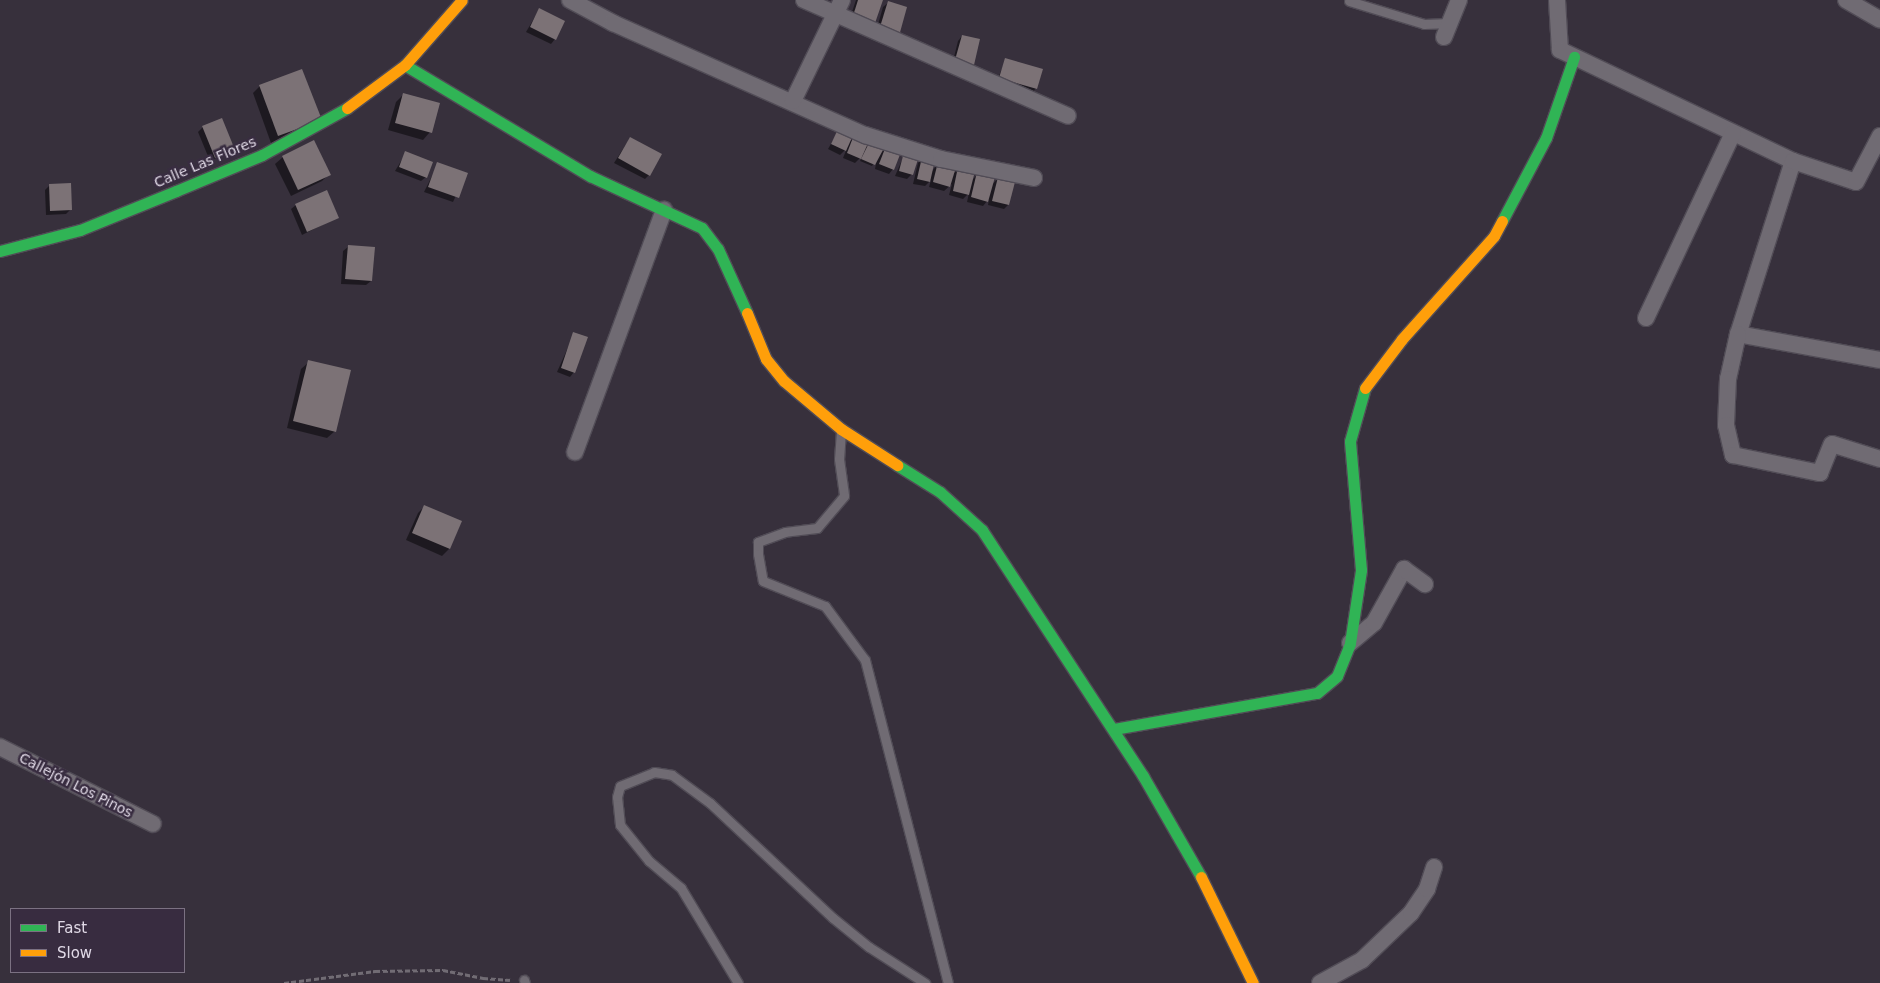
<!DOCTYPE html>
<meta charset="utf-8">
<style>
body{margin:0}
#map{position:relative;width:1880px;height:983px;overflow:hidden;background:#37303c;font-family:"DejaVu Sans",sans-serif}
div>[style]{position:absolute}
.shadow>*{inset:0;background:#0007}
.building>*{inset:0;background:#7c7276}
.path>*{height:3px;margin-top:-1.5px;transform-origin:0;background:repeating-linear-gradient(90deg,#716c74 0 5px,transparent 0 7.5px)}
.roads{filter:drop-shadow(1px 0 #514c56) drop-shadow(-1px 0 #514c56) drop-shadow(0 1px #514c56) drop-shadow(0 -1px #514c56)}
.lane>*{height:9px;margin:-4.5px;padding:0 4.5px;transform-origin:4.5px;border-radius:4.5px;background:#706b73}
.street>*{height:16px;margin:-8px;padding:0 8px;transform-origin:8px;border-radius:8px;background:#706b73}
.fast>*{height:11px;margin:-5.5px;padding:0 5.5px;transform-origin:5.5px;border-radius:5.5px;background:#30b455}
.slow>*{height:11px;margin:-5.5px;padding:0 5.5px;transform-origin:5.5px;border-radius:5.5px;background:#ff9f0a}
span{translate:-50% -50%;white-space:nowrap;text-align:center;line-height:1.15;-webkit-text-stroke:5px #382c40;paint-order:stroke}
.street-label{font-size:14px;color:#e0d9e6}
.legend{position:absolute;left:10px;top:908px;width:175px;height:65px;box-sizing:border-box;background:#382c40;border:1px solid #7b7182;margin:0;padding:6px 9px;list-style:none;font-size:15px;color:#e0d9e6}
.legend li{display:flex;align-items:center;gap:10px;height:25px}
.legend b{width:25px;border:1px solid #7b7182}
</style>
<div id="map">
<div class="shadow">
<div style="clip-path:polygon(856px 0,881px 0,848px 24px)"></div>
<div style="clip-path:polygon(888px 3px,906px 8px,875px 35px,883px 7px)"></div>
<div style="clip-path:polygon(539px 10px,555px 39px,551px 44px,526px 32px)"></div>
<div style="clip-path:polygon(962px 36px,973px 64px,968px 69px,952px 65px,958px 41px)"></div>
<div style="clip-path:polygon(1006px 59px,1036px 88px,1032px 93px,996px 83px)"></div>
<div style="clip-path:polygon(260px 86px,320px 120px,271px 143px,253px 93px)"></div>
<div style="clip-path:polygon(403px 95px,430px 132px,423px 140px,388px 130px,396px 102px)"></div>
<div style="clip-path:polygon(203px 127px,234px 149px,210px 161px,198px 132px)"></div>
<div style="clip-path:polygon(840px 128px,848px 143px,855px 136px,864px 149px,870px 143px,880px 154px,886px 147px,893px 169px,889px 174px,875px 169px,877px 158px,872px 166px,860px 161px,863px 155px,855px 163px,843px 158px,847px 148px,840px 155px,828px 149px)"></div>
<div style="clip-path:polygon(630px 138px,649px 175px,645px 179px,614px 163px)"></div>
<div style="clip-path:polygon(406px 153px,426px 177px,421px 181px,395px 171px)"></div>
<div style="clip-path:polygon(905px 153px,912px 174px,907px 179px,895px 176px)"></div>
<div style="clip-path:polygon(283px 157px,329px 174px,322px 181px,291px 196px,275px 164px)"></div>
<div style="clip-path:polygon(922px 159px,932px 171px,939px 163px,952px 175px,959px 168px,972px 180px,978px 174px,991px 185px,998px 179px,1008px 205px,1004px 209px,988px 205px,989px 199px,983px 206px,967px 202px,969px 193px,963px 199px,949px 195px,952px 184px,944px 191px,929px 187px,931px 180px,925px 186px,913px 184px,918px 163px)"></div>
<div style="clip-path:polygon(438px 164px,466px 174px,453px 202px,424px 192px)"></div>
<div style="clip-path:polygon(50px 185px,71px 209px,66px 214px,46px 215px,45px 190px)"></div>
<div style="clip-path:polygon(296px 205px,338px 217px,302px 235px,291px 209px)"></div>
<div style="clip-path:polygon(348px 247px,371px 281px,366px 285px,341px 284px,343px 251px)"></div>
<div style="clip-path:polygon(574px 334px,574px 372px,570px 377px,557px 372px)"></div>
<div style="clip-path:polygon(309px 362px,335px 431px,327px 438px,287px 428px,301px 369px)"></div>
<div style="clip-path:polygon(425px 506px,461px 522px,449px 549px,442px 556px,406px 540px,418px 513px)"></div>
</div>
<div class="building">
<div style="clip-path:polygon(858px 0,883px 0,874px 26px,852px 19px)"></div>
<div style="clip-path:polygon(888px 1px,907px 7px,899px 36px,879px 30px)"></div>
<div style="clip-path:polygon(539px 8px,565px 21px,556px 40px,530px 27px)"></div>
<div style="clip-path:polygon(962px 35px,980px 39px,974px 65px,955px 60px)"></div>
<div style="clip-path:polygon(1005px 58px,1043px 69px,1037px 89px,999px 78px)"></div>
<div style="clip-path:polygon(302px 69px,322px 120px,278px 136px,259px 85px)"></div>
<div style="clip-path:polygon(403px 93px,440px 103px,432px 133px,395px 123px)"></div>
<div style="clip-path:polygon(222px 118px,235px 150px,215px 158px,202px 126px)"></div>
<div style="clip-path:polygon(839px 127px,854px 133px,846px 151px,831px 144px)"></div>
<div style="clip-path:polygon(854px 135px,869px 141px,861px 159px,847px 153px)"></div>
<div style="clip-path:polygon(630px 137px,662px 154px,650px 176px,618px 158px)"></div>
<div style="clip-path:polygon(314px 140px,331px 175px,298px 190px,282px 156px)"></div>
<div style="clip-path:polygon(870px 141px,884px 148px,875px 165px,861px 159px)"></div>
<div style="clip-path:polygon(886px 146px,901px 152px,894px 170px,879px 164px)"></div>
<div style="clip-path:polygon(405px 151px,433px 162px,427px 178px,399px 167px)"></div>
<div style="clip-path:polygon(904px 152px,919px 156px,913px 175px,899px 171px)"></div>
<div style="clip-path:polygon(922px 157px,935px 160px,930px 182px,917px 179px)"></div>
<div style="clip-path:polygon(437px 162px,468px 173px,459px 198px,428px 187px)"></div>
<div style="clip-path:polygon(938px 162px,956px 167px,950px 187px,933px 182px)"></div>
<div style="clip-path:polygon(958px 167px,975px 171px,969px 195px,953px 191px)"></div>
<div style="clip-path:polygon(977px 172px,995px 177px,988px 202px,971px 197px)"></div>
<div style="clip-path:polygon(998px 177px,1015px 182px,1009px 205px,992px 201px)"></div>
<div style="clip-path:polygon(71px 183px,72px 210px,50px 211px,49px 184px)"></div>
<div style="clip-path:polygon(327px 190px,339px 218px,307px 232px,295px 204px)"></div>
<div style="clip-path:polygon(348px 245px,375px 247px,372px 281px,345px 279px)"></div>
<div style="clip-path:polygon(573px 332px,588px 337px,575px 373px,561px 368px)"></div>
<div style="clip-path:polygon(308px 360px,351px 370px,336px 432px,293px 421px)"></div>
<div style="clip-path:polygon(424px 505px,462px 521px,450px 549px,412px 533px)"></div>
</div>
<div class="path">
<div style="left:284px;top:983px;width:92px;rotate:-7.5deg"></div>
<div style="left:375px;top:971px;width:68px;rotate:-0.8deg"></div>
<div style="left:443px;top:970px;width:41px;rotate:11.3deg"></div>
<div style="left:483px;top:978px;width:30px;rotate:4deg"></div>
</div>
<div class="roads">
<div class="lane">
<div style="left:1349px;top:1px;width:78px;rotate:17deg"></div>
<div style="left:1424px;top:24px;width:26px;rotate:-2deg"></div>
<div style="left:841px;top:431px;width:28px;rotate:94deg"></div>
<div style="left:839px;top:459px;width:37px;rotate:82deg"></div>
<div style="left:844px;top:496px;width:42px;rotate:130.2deg"></div>
<div style="left:817px;top:528px;width:32px;rotate:173deg"></div>
<div style="left:785px;top:532px;width:29px;rotate:160deg"></div>
<div style="left:758px;top:542px;width:12px;rotate:90deg"></div>
<div style="left:758px;top:554px;width:27px;rotate:80deg"></div>
<div style="left:763px;top:581px;width:67px;rotate:22deg"></div>
<div style="left:825px;top:606px;width:67px;rotate:53.5deg"></div>
<div style="left:865px;top:660px;width:333px;rotate:75.6deg"></div>
<div style="left:524px;top:980px;width:3px;rotate:72deg"></div>
<div style="left:738px;top:983px;width:111px;rotate:-121deg"></div>
<div style="left:681px;top:888px;width:42px;rotate:-139.8deg"></div>
<div style="left:649px;top:861px;width:46px;rotate:-128.9deg"></div>
<div style="left:620px;top:825px;width:28px;rotate:-96deg"></div>
<div style="left:617px;top:797px;width:11px;rotate:-75deg"></div>
<div style="left:620px;top:786px;width:37px;rotate:-22deg"></div>
<div style="left:654px;top:772px;width:18px;rotate:9deg"></div>
<div style="left:672px;top:775px;width:47px;rotate:36.4deg"></div>
<div style="left:710px;top:803px;width:168px;rotate:43.1deg"></div>
<div style="left:833px;top:918px;width:46px;rotate:38.9deg"></div>
<div style="left:869px;top:947px;width:67px;rotate:32.7deg"></div>
</div>
<div class="street">
<div style="left:570px;top:0;width:49px;rotate:28.1deg"></div>
<div style="left:613px;top:23px;width:276px;rotate:24deg"></div>
<div style="left:865px;top:135px;width:80px;rotate:17.5deg"></div>
<div style="left:941px;top:159px;width:95px;rotate:11.5deg"></div>
<div style="left:804px;top:0;width:288px;rotate:23.7deg"></div>
<div style="left:1557px;top:0;width:50px;rotate:86.6deg"></div>
<div style="left:1560px;top:50px;width:258px;rotate:25.5deg"></div>
<div style="left:1793px;top:161px;width:182px;rotate:107.6deg"></div>
<div style="left:1738px;top:334px;width:144px;rotate:10.4deg"></div>
<div style="left:1846px;top:0;width:39px;rotate:30deg"></div>
<div style="left:1444px;top:37px;width:40px;rotate:-68deg"></div>
<div style="left:793px;top:101px;width:112px;rotate:-64.1deg"></div>
<div style="left:1793px;top:161px;width:66px;rotate:18.4deg"></div>
<div style="left:1856px;top:182px;width:52px;rotate:-62.4deg"></div>
<div style="left:1646px;top:318px;width:204px;rotate:-64.8deg"></div>
<div style="left:1738px;top:334px;width:46px;rotate:102.5deg"></div>
<div style="left:1728px;top:379px;width:46px;rotate:92.5deg"></div>
<div style="left:1726px;top:425px;width:31px;rotate:77deg"></div>
<div style="left:1733px;top:455px;width:89px;rotate:11.7deg"></div>
<div style="left:1820px;top:473px;width:31px;rotate:-68deg"></div>
<div style="left:1832px;top:444px;width:50px;rotate:17.4deg"></div>
<div style="left:575px;top:452px;width:258px;rotate:-69.8deg"></div>
<div style="left:1350px;top:643px;width:31px;rotate:-40deg"></div>
<div style="left:1374px;top:623px;width:62px;rotate:-60.9deg"></div>
<div style="left:1404px;top:569px;width:26px;rotate:36deg"></div>
<div style="left:0;top:747px;width:171px;rotate:26.7deg"></div>
<div style="left:1320px;top:983px;width:48px;rotate:-28.7deg"></div>
<div style="left:1362px;top:960px;width:68px;rotate:-43.8deg"></div>
<div style="left:1411px;top:913px;width:29px;rotate:-56deg"></div>
<div style="left:1427px;top:889px;width:23px;rotate:-72deg"></div>
</div>
<div class="fast">
<div style="left:405px;top:65px;width:216px;rotate:31deg"></div>
<div style="left:590px;top:176px;width:123px;rotate:24.9deg"></div>
<div style="left:702px;top:228px;width:26px;rotate:53deg"></div>
<div style="left:718px;top:249px;width:70px;rotate:65.6deg"></div>
<div style="left:1502px;top:221px;width:94px;rotate:-62.1deg"></div>
<div style="left:1546px;top:138px;width:86px;rotate:-70.9deg"></div>
<div style="left:0;top:251px;width:83px;rotate:-14.7deg"></div>
<div style="left:80px;top:230px;width:104px;rotate:-22.1deg"></div>
<div style="left:176px;top:191px;width:93px;rotate:-22.7deg"></div>
<div style="left:262px;top:155px;width:97px;rotate:-28.9deg"></div>
<div style="left:897px;top:465px;width:51px;rotate:32.1deg"></div>
<div style="left:940px;top:492px;width:57px;rotate:42.1deg"></div>
<div style="left:982px;top:530px;width:294px;rotate:56.8deg"></div>
<div style="left:1143px;top:776px;width:116px;rotate:60.1deg"></div>
<div style="left:1114px;top:729px;width:206px;rotate:-10.1deg"></div>
<div style="left:1317px;top:693px;width:26px;rotate:-40deg"></div>
<div style="left:1337px;top:676px;width:35px;rotate:-68deg"></div>
<div style="left:1350px;top:643px;width:74px;rotate:-81.4deg"></div>
<div style="left:1361px;top:570px;width:129px;rotate:-94.9deg"></div>
<div style="left:1350px;top:441px;width:55px;rotate:-74.2deg"></div>
</div>
<div class="slow">
<div style="left:347px;top:108px;width:72px;rotate:-36.6deg"></div>
<div style="left:405px;top:65px;width:86px;rotate:-48.8deg"></div>
<div style="left:747px;top:313px;width:50px;rotate:67.6deg"></div>
<div style="left:766px;top:359px;width:28px;rotate:51deg"></div>
<div style="left:784px;top:381px;width:75px;rotate:40.1deg"></div>
<div style="left:841px;top:429px;width:67px;rotate:32.7deg"></div>
<div style="left:1365px;top:388px;width:61px;rotate:-52.9deg"></div>
<div style="left:1402px;top:339px;width:138px;rotate:-48.2deg"></div>
<div style="left:1494px;top:236px;width:17px;rotate:-62deg"></div>
<div style="left:1201px;top:877px;width:118px;rotate:63.9deg"></div>
</div>
</div>
<div class="street-label">
<span style="left:205px;top:162px;rotate:-23deg">Calle Las Flores</span>
<span style="left:76px;top:785px;rotate:27deg">Callejón Los Pinos</span>
</div>
<ul class="legend">
<li><b style="height:6px;background:#30b455"></b>Fast</li>
<li><b style="height:6px;background:#ff9f0a"></b>Slow</li>
</ul>
</div>
